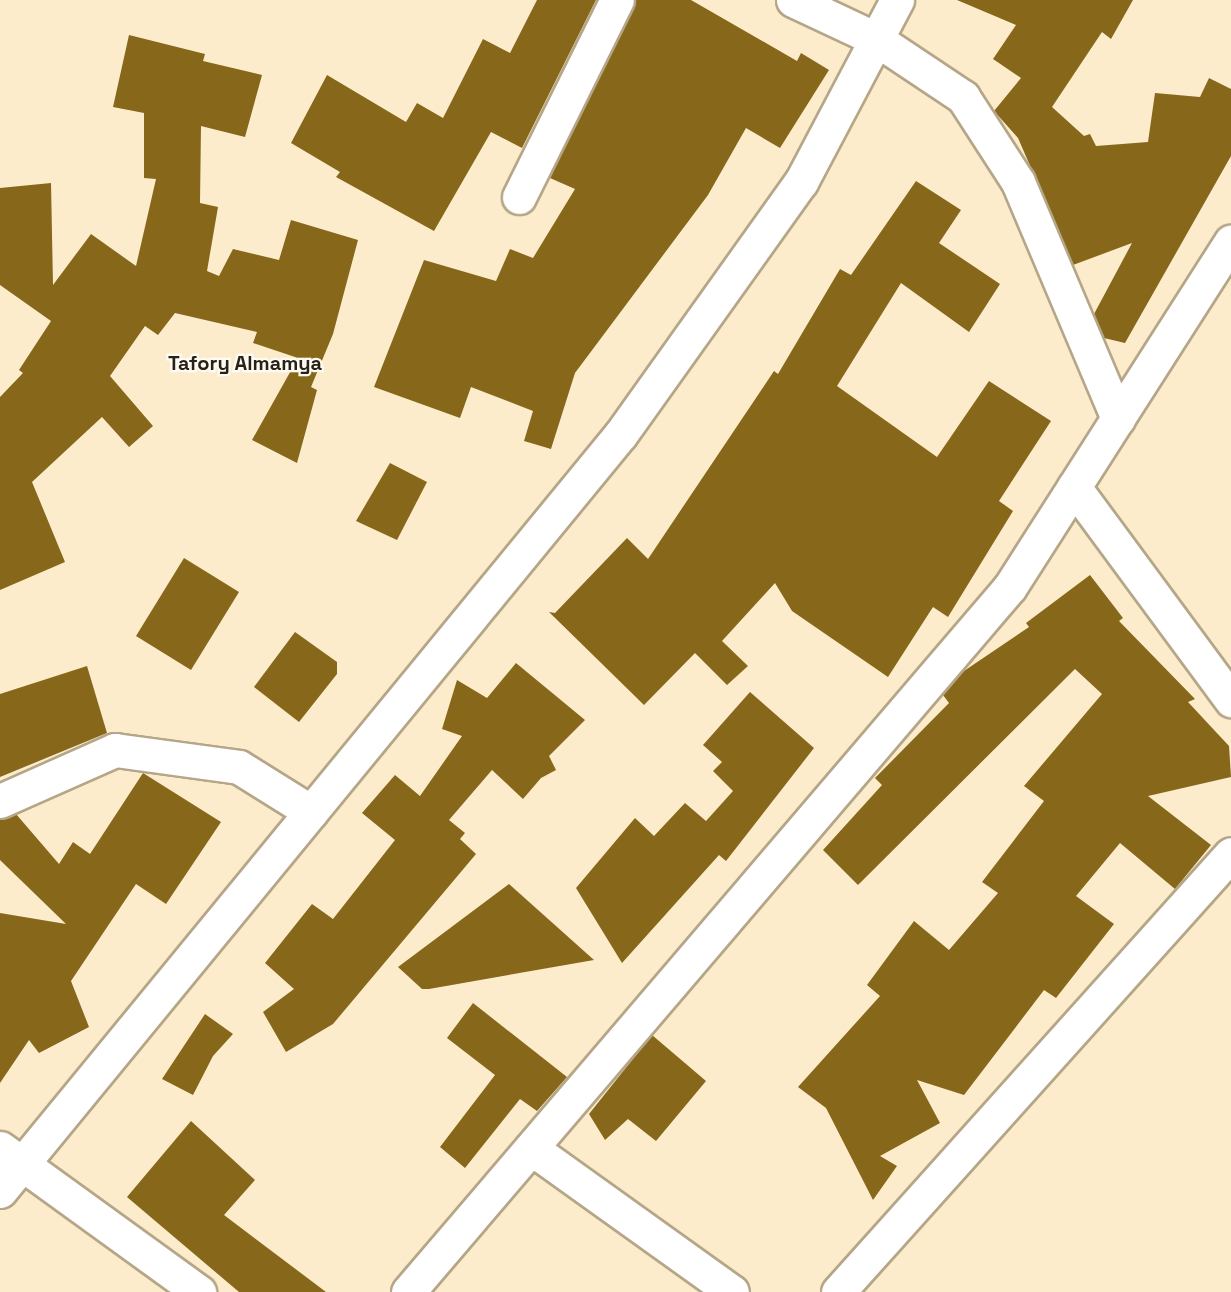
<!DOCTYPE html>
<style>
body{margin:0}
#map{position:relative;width:1231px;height:1292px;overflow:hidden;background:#fceccc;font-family:"Space Grotesk",sans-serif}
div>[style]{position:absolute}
.building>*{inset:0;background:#87671a}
.roads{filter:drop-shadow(2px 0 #b5a688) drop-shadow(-2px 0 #b5a688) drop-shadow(0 2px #b5a688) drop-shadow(0 -2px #b5a688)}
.minor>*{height:33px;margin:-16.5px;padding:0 16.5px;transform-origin:16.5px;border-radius:16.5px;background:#fff}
.major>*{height:33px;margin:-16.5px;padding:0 16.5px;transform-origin:16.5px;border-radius:16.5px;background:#fff}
span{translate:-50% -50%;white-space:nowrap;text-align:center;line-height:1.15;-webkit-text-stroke:4.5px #fefbf5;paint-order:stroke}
.neighbourhood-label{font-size:20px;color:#272116;font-weight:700}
</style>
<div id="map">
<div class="building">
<div style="clip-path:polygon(537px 0,596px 0,522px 148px,491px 132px,434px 231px,336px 177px,340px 172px,291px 143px,327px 75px,406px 122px,417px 103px,443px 118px,483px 39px,510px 53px)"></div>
<div style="clip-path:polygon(636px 0,691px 0,797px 61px,801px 53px,829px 70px,780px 148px,746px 128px,708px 195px,575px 373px,551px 449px,524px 441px,533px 411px,471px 387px,460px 418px,374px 387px,424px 260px,496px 281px,510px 249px,533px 258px,575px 189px,550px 178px)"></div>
<div style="clip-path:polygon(957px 0,1133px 0,1111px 39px,1102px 32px,1052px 107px,1084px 136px,1090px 134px,1096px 146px,1148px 142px,1155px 93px,1200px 97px,1209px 78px,1231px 89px,1231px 156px,1125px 343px,1104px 338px,1094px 314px,1132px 243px,1073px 265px,1018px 138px,994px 111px,1021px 78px,993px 59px,1016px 25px)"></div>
<div style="clip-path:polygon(129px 35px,205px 54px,203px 61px,262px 75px,245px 137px,201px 126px,200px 203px,218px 207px,207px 271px,219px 276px,233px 249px,279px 260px,291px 220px,358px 240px,333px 334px,311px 387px,317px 390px,297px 463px,252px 440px,298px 358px,253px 343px,257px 332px,175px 313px,158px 335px,145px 326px,110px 376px,153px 426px,129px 447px,102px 417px,32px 482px,65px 562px,0 590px,0 397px,23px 373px,19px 370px,51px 321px,0 285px,0 188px,51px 183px,53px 285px,91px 234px,136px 266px,156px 179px,144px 178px,144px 113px,113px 107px)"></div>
<div style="clip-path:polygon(916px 181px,961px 210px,939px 243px,1000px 284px,969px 332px,901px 283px,837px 386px,937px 457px,989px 381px,1051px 421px,999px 501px,1013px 511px,948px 617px,933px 607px,888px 677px,792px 611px,775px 583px,722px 641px,748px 666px,727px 685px,695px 653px,644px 705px,549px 612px,555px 613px,627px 538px,648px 559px,774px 371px,778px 374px,840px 269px,851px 275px)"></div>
<div style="clip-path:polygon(390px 463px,427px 482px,397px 540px,356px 521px)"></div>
<div style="clip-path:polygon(184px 558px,239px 592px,191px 670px,136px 636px)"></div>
<div style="clip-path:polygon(1090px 575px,1123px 618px,1119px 621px,1195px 699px,1188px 702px,1229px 746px,1231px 777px,1148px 796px,1211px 845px,1175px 889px,1120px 843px,1076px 896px,1114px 924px,1056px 998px,1044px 990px,964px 1095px,917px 1080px,940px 1123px,880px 1156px,897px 1166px,873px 1200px,826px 1108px,798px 1087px,880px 996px,867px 985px,914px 921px,949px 950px,998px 893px,982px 882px,1044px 801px,1024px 786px,1102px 694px,1075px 669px,858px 885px,823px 850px,882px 785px,875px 778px,949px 703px,943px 695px,961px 673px,1029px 627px,1026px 623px)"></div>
<div style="clip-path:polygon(295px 632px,337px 662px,337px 674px,299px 722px,254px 687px)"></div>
<div style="clip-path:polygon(516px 663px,585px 720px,549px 756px,556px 770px,541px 778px,523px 799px,492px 770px,449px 820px,465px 833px,460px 839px,476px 854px,333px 1024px,286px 1052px,263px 1012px,294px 989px,265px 963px,312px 904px,333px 919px,395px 840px,362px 813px,395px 775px,420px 796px,462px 736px,442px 729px,457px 680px,487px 698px)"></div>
<div style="clip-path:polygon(87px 666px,107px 733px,0 777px,0 694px)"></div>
<div style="clip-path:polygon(750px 692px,814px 748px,726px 861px,719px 855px,622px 963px,576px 888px,635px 818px,654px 836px,685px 803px,706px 821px,733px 791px,713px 771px,722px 762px,703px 745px)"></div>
<div style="clip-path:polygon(143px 773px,221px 822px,166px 904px,136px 884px,71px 981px,89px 1027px,39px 1053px,29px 1040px,0 1083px,0 913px,66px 924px,0 860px,0 819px,16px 814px,59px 864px,73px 842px,90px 854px)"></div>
<div style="clip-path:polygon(509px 884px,594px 960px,429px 989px,422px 989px,398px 967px)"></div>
<div style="clip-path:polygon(473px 1003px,567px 1077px,537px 1111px,520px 1099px,465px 1168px,440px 1147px,495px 1075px,447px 1038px)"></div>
<div style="clip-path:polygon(205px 1014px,233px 1034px,213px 1056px,193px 1095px,162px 1079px)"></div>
<div style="clip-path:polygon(652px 1035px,706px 1081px,656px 1141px,628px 1119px,605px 1140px,589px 1114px)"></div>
<div style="clip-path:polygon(191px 1121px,255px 1180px,224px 1215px,326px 1292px,239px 1292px,127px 1197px)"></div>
</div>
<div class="roads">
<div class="minor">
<div style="left:793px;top:0;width:92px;rotate:25.2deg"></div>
<div style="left:876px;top:39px;width:105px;rotate:33.7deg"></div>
<div style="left:963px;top:97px;width:101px;rotate:57.1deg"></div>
<div style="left:1018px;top:182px;width:257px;rotate:67.1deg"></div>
<div style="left:519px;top:197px;width:220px;rotate:-63.6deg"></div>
<div style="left:1074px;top:487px;width:265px;rotate:53.6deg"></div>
<div style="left:0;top:801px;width:126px;rotate:-23.9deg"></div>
<div style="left:115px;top:750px;width:125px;rotate:7.8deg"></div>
<div style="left:239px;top:767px;width:85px;rotate:32deg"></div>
<div style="left:0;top:1148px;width:246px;rotate:35.9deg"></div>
<div style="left:531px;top:1148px;width:247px;rotate:35.6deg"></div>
<div style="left:408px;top:1292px;width:927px;rotate:-49.51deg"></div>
<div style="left:1010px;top:587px;width:410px;rotate:-57.4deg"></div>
<div style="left:838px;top:1292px;width:588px;rotate:-48.1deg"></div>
</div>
<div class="major">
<div style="left:0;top:1191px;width:979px;rotate:-50.64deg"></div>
<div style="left:621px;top:434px;width:310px;rotate:-54.5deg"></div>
<div style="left:801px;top:182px;width:206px;rotate:-62.2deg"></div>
</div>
</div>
<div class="neighbourhood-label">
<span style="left:245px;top:363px">Tafory Almamya</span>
</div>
</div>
